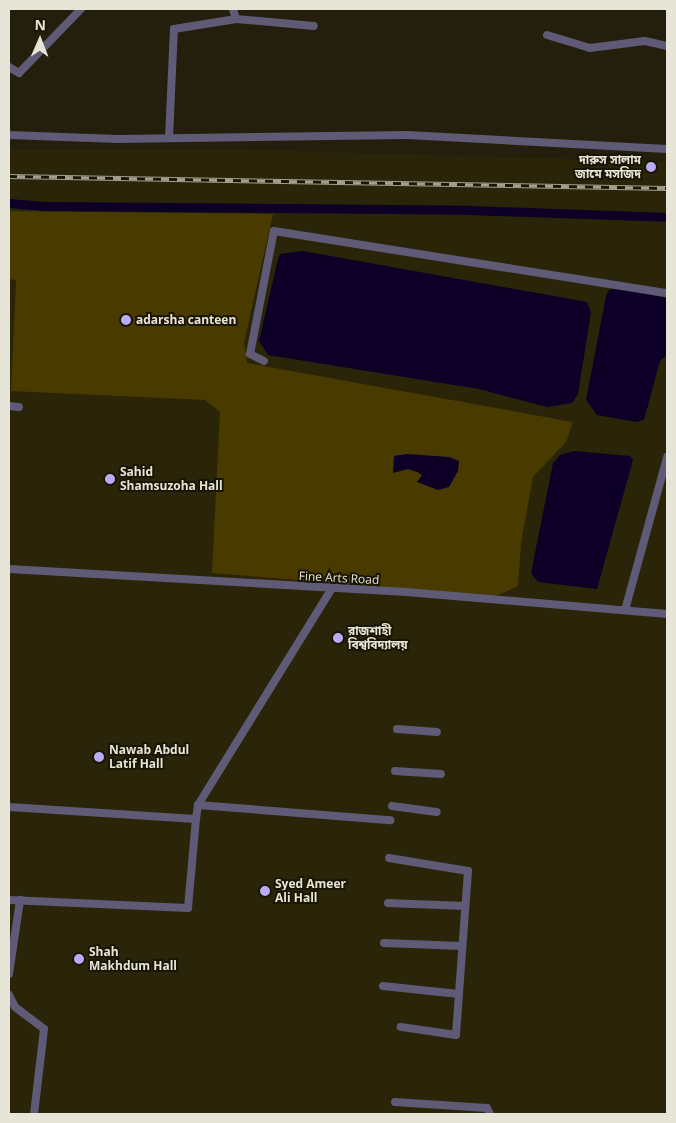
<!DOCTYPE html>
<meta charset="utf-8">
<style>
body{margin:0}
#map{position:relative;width:676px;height:1123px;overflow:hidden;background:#241f0c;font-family:"Open Sans","Noto Sans Bengali",sans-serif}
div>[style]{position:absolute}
.built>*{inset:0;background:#2a2409}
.green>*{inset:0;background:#493b00}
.water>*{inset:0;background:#0c0026}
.canal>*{height:9px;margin:-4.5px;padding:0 4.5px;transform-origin:4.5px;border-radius:4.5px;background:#0c0026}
.street>*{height:8px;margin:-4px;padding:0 4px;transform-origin:4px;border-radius:4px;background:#5f5a76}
.rail>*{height:4.5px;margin-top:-2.25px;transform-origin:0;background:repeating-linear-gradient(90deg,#1a1604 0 8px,#a29f90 0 16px);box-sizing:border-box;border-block:1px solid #a29f90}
.dots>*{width:14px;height:14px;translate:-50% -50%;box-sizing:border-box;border:2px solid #1a1604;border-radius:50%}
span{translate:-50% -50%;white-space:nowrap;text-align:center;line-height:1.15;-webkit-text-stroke:4px #1a1604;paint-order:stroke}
.poi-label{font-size:12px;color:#e7e4d8;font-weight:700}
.right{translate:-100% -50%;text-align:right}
.left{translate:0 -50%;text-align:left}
.street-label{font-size:12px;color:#e7e4d8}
.frame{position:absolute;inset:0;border:10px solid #e7e4d8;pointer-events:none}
.north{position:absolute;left:15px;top:15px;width:50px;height:50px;-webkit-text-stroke:4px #1a1604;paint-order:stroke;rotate:1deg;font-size:14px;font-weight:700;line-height:20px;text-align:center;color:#e7e4d8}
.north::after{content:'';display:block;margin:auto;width:18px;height:22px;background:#e7e4d8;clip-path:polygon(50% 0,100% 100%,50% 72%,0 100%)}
</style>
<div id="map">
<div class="built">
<div style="clip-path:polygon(9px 149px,232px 149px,667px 162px,667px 1114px,9px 1114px)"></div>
</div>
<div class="green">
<div style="clip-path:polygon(9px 211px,273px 214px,244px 343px,247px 363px,573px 422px,566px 442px,533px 477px,521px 543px,518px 586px,496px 596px,212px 573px,220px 412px,205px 400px,11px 391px,16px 280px,9px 279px)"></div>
</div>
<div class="water">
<div style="clip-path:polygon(303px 251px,587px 302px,591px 312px,578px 394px,572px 403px,547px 407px,479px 389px,268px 355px,259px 341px,277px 263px,280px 254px)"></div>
<div style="clip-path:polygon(617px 288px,667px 298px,667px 355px,660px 361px,644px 420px,637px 422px,597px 415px,586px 400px,606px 296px,609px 290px)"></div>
<div style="clip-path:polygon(574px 451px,630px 456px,633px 460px,597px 589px,538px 582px,531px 573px,553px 463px,560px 455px)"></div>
<div style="clip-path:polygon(407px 454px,449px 457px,459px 461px,458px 471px,449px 487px,438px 490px,417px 482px,422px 475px,417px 472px,408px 469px,393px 473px,394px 456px)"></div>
</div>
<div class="canal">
<div style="left:9px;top:203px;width:35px;rotate:5deg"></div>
<div style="left:44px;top:206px;width:426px;rotate:0.5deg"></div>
<div style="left:470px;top:210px;width:197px;rotate:2deg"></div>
</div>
<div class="street">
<div style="left:233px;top:9px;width:10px;rotate:73deg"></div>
<div style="left:236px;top:19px;width:78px;rotate:5.1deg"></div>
<div style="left:547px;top:35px;width:45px;rotate:16.8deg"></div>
<div style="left:590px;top:48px;width:55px;rotate:-7.3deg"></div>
<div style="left:645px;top:41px;width:23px;rotate:13deg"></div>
<div style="left:9px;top:67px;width:12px;rotate:31deg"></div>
<div style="left:19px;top:73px;width:89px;rotate:-45.9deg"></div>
<div style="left:9px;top:135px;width:109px;rotate:2.1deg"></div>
<div style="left:118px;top:139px;width:289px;rotate:-0.8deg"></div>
<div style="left:407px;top:135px;width:260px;rotate:3.1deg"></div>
<div style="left:169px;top:138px;width:109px;rotate:-87.4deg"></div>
<div style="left:174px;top:29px;width:63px;rotate:-9.2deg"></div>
<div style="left:264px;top:361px;width:16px;rotate:-153deg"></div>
<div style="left:250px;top:354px;width:125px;rotate:-79deg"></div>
<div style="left:274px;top:231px;width:398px;rotate:9deg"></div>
<div style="left:9px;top:406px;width:10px;rotate:6deg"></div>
<div style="left:9px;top:569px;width:398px;rotate:3.3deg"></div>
<div style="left:406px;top:592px;width:262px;rotate:4.8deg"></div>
<div style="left:625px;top:610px;width:159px;rotate:-74.6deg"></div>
<div style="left:397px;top:729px;width:40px;rotate:4.3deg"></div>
<div style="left:395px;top:771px;width:46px;rotate:3.7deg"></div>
<div style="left:198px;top:805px;width:255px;rotate:-58.3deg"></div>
<div style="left:392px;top:806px;width:45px;rotate:7.6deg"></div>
<div style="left:9px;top:807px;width:187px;rotate:3.7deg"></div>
<div style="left:196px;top:819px;width:14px;rotate:-82deg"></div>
<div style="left:198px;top:805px;width:193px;rotate:4.5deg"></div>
<div style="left:389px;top:858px;width:80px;rotate:9.3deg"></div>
<div style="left:468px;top:871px;width:164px;rotate:94.2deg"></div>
<div style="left:456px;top:1035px;width:56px;rotate:-171.7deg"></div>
<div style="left:9px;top:900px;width:179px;rotate:2.6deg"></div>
<div style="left:188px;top:908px;width:89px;rotate:-84.9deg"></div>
<div style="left:388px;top:903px;width:77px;rotate:2.2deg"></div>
<div style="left:384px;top:943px;width:78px;rotate:2.2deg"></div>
<div style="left:9px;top:974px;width:75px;rotate:-81.5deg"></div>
<div style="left:383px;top:986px;width:76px;rotate:6deg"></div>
<div style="left:9px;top:995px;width:13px;rotate:63deg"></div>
<div style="left:15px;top:1007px;width:36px;rotate:37deg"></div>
<div style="left:44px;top:1029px;width:86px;rotate:96.7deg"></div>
<div style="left:395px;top:1102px;width:92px;rotate:3.7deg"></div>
<div style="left:487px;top:1108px;width:7px;rotate:63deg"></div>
</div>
<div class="rail">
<div style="left:9px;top:176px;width:658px;rotate:1.04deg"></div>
</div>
<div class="dots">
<div style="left:651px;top:167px;background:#b9abf7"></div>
<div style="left:126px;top:320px;background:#b9abf7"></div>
<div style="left:110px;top:479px;background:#b9abf7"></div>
<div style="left:338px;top:638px;background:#b9abf7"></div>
<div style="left:99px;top:757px;background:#b9abf7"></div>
<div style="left:265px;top:891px;background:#b9abf7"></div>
<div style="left:79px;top:959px;background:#b9abf7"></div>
</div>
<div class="poi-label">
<span class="right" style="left:641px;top:167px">দারুস সালাম<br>জামে মসজিদ</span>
<span class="left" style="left:136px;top:320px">adarsha canteen</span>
<span class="left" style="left:120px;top:479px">Sahid<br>Shamsuzoha Hall</span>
<span class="left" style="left:348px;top:638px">রাজশাহী<br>বিশ্ববিদ্যালয়</span>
<span class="left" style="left:109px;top:757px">Nawab Abdul<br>Latif Hall</span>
<span class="left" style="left:275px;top:891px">Syed Ameer<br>Ali Hall</span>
<span class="left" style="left:89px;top:959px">Shah<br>Makhdum Hall</span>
</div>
<div class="street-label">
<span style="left:339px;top:578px;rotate:3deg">Fine Arts Road</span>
</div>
<div class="frame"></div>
<div class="north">N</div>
</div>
